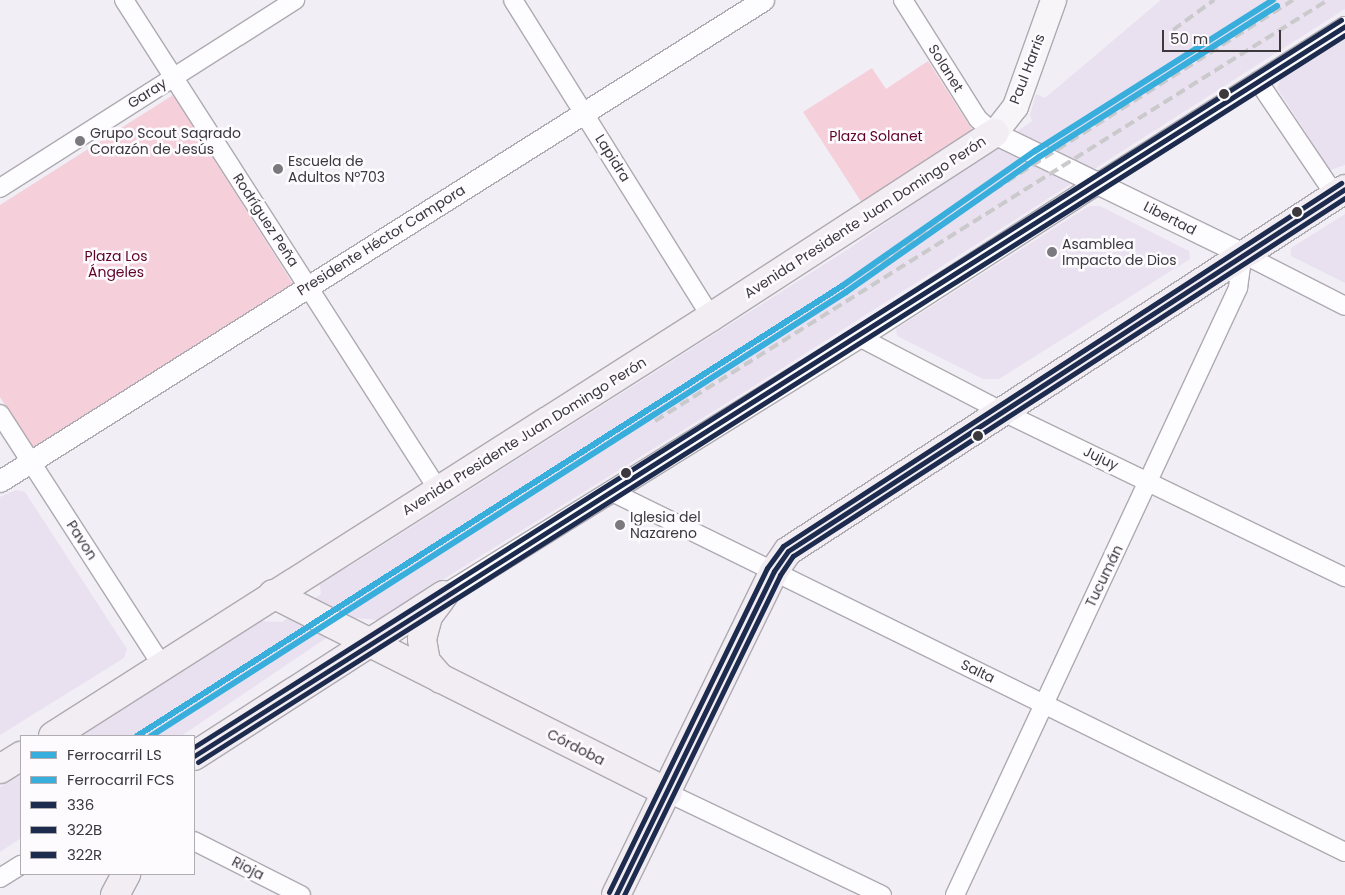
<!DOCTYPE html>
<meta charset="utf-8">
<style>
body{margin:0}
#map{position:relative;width:1345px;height:895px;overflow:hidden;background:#f2eef6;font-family:Poppins,sans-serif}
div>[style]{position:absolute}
.built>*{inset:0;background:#e9e0f0}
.green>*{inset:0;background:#f5d0da}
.roads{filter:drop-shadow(1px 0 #aeaab1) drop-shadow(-1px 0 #aeaab1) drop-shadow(0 1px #aeaab1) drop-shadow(0 -1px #aeaab1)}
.minor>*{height:18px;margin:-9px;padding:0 9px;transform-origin:9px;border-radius:9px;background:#fdfcfe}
.tertiary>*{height:21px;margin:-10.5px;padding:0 10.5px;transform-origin:10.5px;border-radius:10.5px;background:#fdfcfe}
.secondary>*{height:25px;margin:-12.5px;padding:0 12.5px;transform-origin:12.5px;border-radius:12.5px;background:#f7f5f8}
.primary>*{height:28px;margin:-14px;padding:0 14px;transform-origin:14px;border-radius:14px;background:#f2edf2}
.rail>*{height:4px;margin-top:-2px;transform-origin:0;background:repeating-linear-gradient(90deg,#cac9cc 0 10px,transparent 0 15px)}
.bus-1>*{height:5px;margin:-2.5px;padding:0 2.5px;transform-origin:2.5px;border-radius:2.5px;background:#1d2b4f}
.bus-2>*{height:5px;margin:-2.5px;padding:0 2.5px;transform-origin:2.5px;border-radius:2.5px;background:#1d2b4f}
.bus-3>*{height:5px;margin:-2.5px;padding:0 2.5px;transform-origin:2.5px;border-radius:2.5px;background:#1d2b4f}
.rail-1>*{height:6px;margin:-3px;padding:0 3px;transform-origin:3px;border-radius:3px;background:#37aedc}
.rail-2>*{height:6px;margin:-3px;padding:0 3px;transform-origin:3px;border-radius:3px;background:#37aedc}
.dots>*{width:14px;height:14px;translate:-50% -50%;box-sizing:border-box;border:2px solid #fdfbfe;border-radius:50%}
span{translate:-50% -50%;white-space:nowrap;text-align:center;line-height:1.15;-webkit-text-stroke:5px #fdfbfe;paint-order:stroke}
.street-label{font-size:14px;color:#3b383e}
.poi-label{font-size:14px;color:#3b383e}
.left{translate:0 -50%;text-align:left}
.park-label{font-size:14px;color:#600327}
.legend{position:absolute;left:20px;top:735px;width:175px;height:140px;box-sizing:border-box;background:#fdfbfe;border:1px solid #afadb1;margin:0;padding:6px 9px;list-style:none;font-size:15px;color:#3b383e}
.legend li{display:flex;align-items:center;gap:10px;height:25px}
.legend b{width:25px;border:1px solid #afadb1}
.scale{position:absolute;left:1162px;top:30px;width:119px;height:22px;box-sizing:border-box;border:2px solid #3b383e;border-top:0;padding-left:6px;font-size:15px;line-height:18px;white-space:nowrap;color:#3b383e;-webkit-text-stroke:4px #fdfbfe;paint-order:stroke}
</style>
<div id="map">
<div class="built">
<div style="clip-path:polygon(1161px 0,1345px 0,1345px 9px,770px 376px,378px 620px,356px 618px,181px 736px,79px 736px,258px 621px,282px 622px,321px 594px,319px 580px,350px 566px,850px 248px,1032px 121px,1030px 115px,1036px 94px,1045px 98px)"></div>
<div style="clip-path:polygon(1345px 39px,1345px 165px,1330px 170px,1277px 88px,1281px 79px)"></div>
<div style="clip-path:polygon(1089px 206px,1100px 206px,1189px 251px,1190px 259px,999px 379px,983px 379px,897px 336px,896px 329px)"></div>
<div style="clip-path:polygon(1345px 214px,1345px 283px,1291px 256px,1291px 248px)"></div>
<div style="clip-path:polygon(16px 490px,25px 492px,127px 649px,124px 658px,0 735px,0 497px)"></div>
<div style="clip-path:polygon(21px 773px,21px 838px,0 852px,0 787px)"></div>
</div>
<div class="green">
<div style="clip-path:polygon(928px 61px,973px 131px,862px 203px,803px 112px,872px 68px,886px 89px)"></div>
<div style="clip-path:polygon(173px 95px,293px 284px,33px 449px,0 397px,0 205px)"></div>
</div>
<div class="roads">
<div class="minor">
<div style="left:124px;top:0;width:583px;rotate:57.32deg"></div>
<div style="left:513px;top:0;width:374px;rotate:58deg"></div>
<div style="left:903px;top:0;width:141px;rotate:57.8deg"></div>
<div style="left:978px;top:119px;width:21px;rotate:41deg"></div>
<div style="left:1258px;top:81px;width:138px;rotate:56deg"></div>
<div style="left:1099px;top:182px;width:291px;rotate:-32.4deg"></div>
<div style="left:0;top:188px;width:350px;rotate:-32.5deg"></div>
<div style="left:859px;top:337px;width:160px;rotate:27.5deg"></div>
<div style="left:1001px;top:411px;width:382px;rotate:25.8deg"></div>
<div style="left:0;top:414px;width:301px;rotate:57.2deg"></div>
<div style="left:610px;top:491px;width:819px;rotate:26.16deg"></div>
<div style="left:668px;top:793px;width:237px;rotate:25.5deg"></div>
<div style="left:194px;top:841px;width:120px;rotate:26.8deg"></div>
<div style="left:0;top:878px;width:25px;rotate:-32deg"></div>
<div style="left:955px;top:895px;width:670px;rotate:-65deg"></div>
<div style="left:1238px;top:288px;width:34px;rotate:-82deg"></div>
<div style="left:1243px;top:254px;width:114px;rotate:27deg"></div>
</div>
<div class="tertiary">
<div style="left:994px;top:133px;width:277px;rotate:25.9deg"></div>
<div style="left:0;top:481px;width:902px;rotate:-32.23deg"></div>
<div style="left:444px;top:595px;width:489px;rotate:-31.9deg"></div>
<div style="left:859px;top:337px;width:286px;rotate:-32.9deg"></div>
</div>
<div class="secondary">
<div style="left:994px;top:133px;width:34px;rotate:-52deg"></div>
<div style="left:1015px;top:106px;width:113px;rotate:-70.3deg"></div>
</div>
<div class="primary">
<div style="left:273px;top:594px;width:442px;rotate:26.7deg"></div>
<div style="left:441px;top:679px;width:23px;rotate:-131deg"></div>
<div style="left:426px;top:662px;width:23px;rotate:-100deg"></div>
<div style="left:422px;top:639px;width:24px;rotate:-75deg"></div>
<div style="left:428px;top:616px;width:21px;rotate:-53deg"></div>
<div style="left:53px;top:736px;width:780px;rotate:-32.49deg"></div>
<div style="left:711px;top:317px;width:338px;rotate:-33deg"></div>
<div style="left:194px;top:756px;width:297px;rotate:-32.8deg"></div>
<div style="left:0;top:769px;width:25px;rotate:-32deg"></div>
<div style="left:115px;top:895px;width:24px;rotate:-62deg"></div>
<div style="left:616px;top:895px;width:360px;rotate:-64deg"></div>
<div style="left:774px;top:571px;width:24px;rotate:-55deg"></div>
<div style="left:788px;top:551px;width:664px;rotate:-33.02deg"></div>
</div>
</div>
<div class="rail">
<div style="left:1173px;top:30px;width:51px;rotate:-36.2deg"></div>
<div style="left:842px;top:286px;width:534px;rotate:-32.38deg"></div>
<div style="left:655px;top:421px;width:794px;rotate:-32.03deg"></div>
</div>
<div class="bus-1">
<div style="left:194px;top:756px;width:1363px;rotate:-32.38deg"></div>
<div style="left:616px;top:895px;width:360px;rotate:-64deg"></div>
<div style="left:774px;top:571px;width:24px;rotate:-55deg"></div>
<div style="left:788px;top:551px;width:664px;rotate:-33.02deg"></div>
</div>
<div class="bus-2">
<div style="left:198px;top:762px;width:1358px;rotate:-32.37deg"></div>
<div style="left:624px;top:895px;width:356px;rotate:-64deg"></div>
<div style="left:780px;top:575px;width:23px;rotate:-56deg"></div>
<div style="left:793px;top:556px;width:658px;rotate:-32.97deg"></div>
</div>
<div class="bus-3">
<div style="left:194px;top:747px;width:1358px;rotate:-32.37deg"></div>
<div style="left:609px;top:892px;width:360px;rotate:-64deg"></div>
<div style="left:767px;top:568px;width:27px;rotate:-54deg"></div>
<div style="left:783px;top:546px;width:666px;rotate:-33.05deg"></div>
</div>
<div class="rail-1">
<div style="left:137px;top:736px;width:836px;rotate:-32.55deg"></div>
<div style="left:842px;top:286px;width:236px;rotate:-35deg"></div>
<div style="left:1035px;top:151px;width:282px;rotate:-32.4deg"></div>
</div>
<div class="rail-2">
<div style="left:151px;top:736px;width:825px;rotate:-32.57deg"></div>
<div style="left:846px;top:292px;width:236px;rotate:-35deg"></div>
<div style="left:1039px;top:157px;width:282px;rotate:-32.4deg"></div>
</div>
<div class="dots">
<div style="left:1224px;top:94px;background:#3b383e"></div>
<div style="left:80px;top:141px;background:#7b787e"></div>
<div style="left:278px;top:169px;background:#7b787e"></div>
<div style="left:1297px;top:212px;background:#3b383e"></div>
<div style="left:1052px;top:252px;background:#7b787e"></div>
<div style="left:978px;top:436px;background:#3b383e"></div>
<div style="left:626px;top:473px;background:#3b383e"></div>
<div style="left:620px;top:525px;background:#7b787e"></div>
</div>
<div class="street-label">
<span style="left:946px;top:68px;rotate:58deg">Solanet</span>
<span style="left:1027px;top:69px;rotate:-69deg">Paul Harris</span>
<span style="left:147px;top:93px;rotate:-33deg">Garay</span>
<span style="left:613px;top:158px;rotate:58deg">Lapidra</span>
<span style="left:865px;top:217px;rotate:-33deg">Avenida Presidente Juan Domingo Perón</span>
<span style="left:1170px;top:218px;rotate:27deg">Libertad</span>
<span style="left:266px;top:220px;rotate:57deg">Rodríguez Peña</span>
<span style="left:381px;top:240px;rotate:-32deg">Presidente Héctor Campora</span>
<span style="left:524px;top:436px;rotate:-32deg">Avenida Presidente Juan Domingo Perón</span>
<span style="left:1101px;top:458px;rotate:26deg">Jujuy</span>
<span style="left:82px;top:540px;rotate:57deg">Pavon</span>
<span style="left:1104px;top:576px;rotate:-64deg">Tucumán</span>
<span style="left:978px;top:671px;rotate:26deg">Salta</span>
<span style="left:576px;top:747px;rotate:27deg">Córdoba</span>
<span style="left:248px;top:868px;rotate:27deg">Rioja</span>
</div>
<div class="poi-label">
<span class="left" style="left:90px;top:141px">Grupo Scout Sagrado<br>Corazón de Jesús</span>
<span class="left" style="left:288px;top:169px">Escuela de<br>Adultos Nº703</span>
<span class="left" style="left:1062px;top:252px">Asamblea<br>Impacto de Dios</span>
<span class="left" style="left:630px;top:525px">Iglesia del<br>Nazareno</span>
</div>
<div class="park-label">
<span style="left:876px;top:136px">Plaza Solanet</span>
<span style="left:116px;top:264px">Plaza Los<br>Ángeles</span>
</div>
<ul class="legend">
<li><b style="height:6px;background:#37aedc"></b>Ferrocarril LS</li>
<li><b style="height:6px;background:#37aedc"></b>Ferrocarril FCS</li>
<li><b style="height:6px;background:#1d2b4f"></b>336</li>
<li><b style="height:6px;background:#1d2b4f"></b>322B</li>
<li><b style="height:6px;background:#1d2b4f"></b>322R</li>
</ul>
<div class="scale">50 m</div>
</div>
